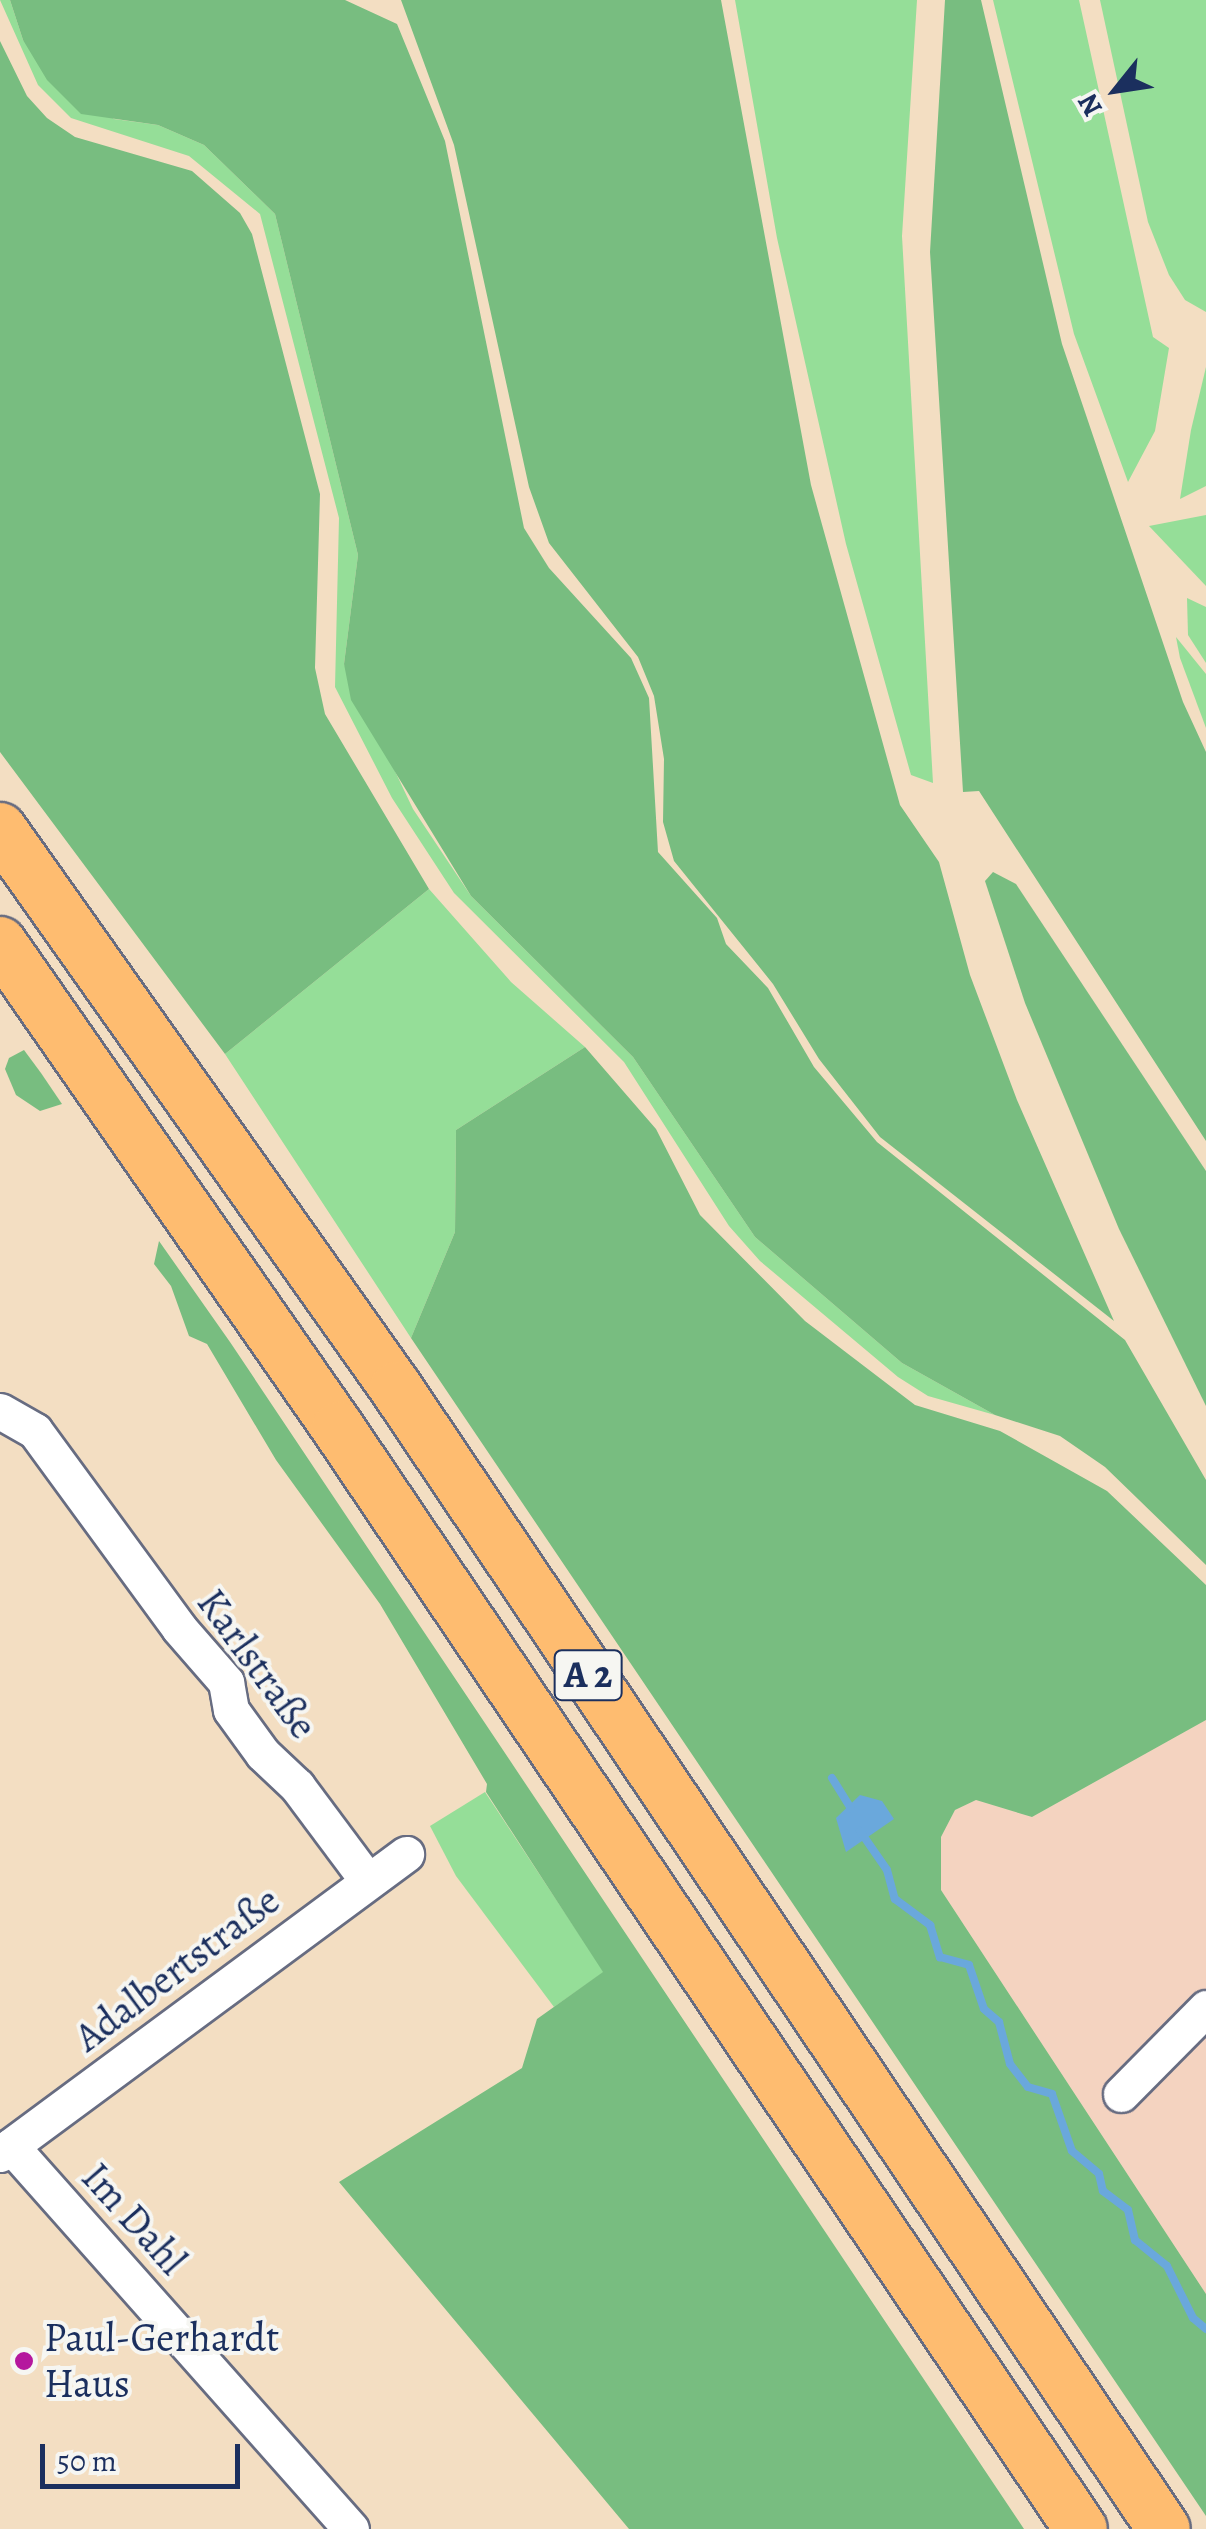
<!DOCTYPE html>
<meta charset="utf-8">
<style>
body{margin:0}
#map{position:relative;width:1206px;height:2529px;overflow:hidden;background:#f3dec2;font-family:Alegreya,serif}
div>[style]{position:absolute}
.built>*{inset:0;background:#f4d3c0}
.green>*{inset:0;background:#95de98}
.forest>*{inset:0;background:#78bd80}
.water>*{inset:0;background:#6aa8dc}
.stream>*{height:8px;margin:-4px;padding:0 4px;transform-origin:4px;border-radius:4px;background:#6aa8dc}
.roads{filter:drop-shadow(2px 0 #676c81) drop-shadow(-2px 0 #676c81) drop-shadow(0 2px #676c81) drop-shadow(0 -2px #676c81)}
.minor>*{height:35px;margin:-17.5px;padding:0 17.5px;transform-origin:17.5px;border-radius:17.5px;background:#fff}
.highway>*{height:52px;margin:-26px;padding:0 26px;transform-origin:26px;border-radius:26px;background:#febc70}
.dots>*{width:28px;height:28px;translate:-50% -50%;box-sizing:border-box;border:5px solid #f6f6f2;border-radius:50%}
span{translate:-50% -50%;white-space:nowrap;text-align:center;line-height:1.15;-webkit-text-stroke:8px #f6f6f2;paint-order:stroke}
.shield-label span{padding:2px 8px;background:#f6f6f2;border:2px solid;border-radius:8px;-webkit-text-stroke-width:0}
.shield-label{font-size:38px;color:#1b2f5e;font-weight:700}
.street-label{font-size:40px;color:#1b2f5e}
.poi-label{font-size:40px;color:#1b2f5e}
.left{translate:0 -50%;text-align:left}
.north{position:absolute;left:1066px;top:40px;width:100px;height:100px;-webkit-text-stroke:8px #f6f6f2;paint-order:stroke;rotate:240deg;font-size:28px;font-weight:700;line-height:40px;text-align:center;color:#1b2f5e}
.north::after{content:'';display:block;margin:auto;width:35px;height:45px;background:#1b2f5e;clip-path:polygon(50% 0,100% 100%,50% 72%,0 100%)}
.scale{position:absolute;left:40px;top:2444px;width:200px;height:45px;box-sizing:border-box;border:5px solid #1b2f5e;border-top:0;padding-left:12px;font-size:30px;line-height:35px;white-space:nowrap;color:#1b2f5e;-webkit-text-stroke:8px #f6f6f2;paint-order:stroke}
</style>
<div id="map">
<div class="built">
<div style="clip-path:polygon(1206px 1720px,1206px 2294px,941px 1890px,941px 1837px,955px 1810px,976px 1800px,1032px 1817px)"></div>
</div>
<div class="green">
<div style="clip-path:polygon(0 0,10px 0,23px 40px,114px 119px,158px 125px,204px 145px,275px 214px,358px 555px,344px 664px,413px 809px,471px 896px,633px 1057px,755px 1237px,902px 1363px,995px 1415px,928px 1396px,898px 1377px,760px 1261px,729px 1226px,624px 1062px,454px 893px,392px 798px,335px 687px,339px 518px,260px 214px,189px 156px,71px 118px,38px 85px)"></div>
<div style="clip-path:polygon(735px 0,917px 0,902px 236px,933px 783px,911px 775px,846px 544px,777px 238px)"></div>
<div style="clip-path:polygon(993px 0,1079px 0,1153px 337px,1169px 348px,1155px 431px,1128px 482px,1074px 334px)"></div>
<div style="clip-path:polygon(1100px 0,1206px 0,1206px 312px,1185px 300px,1169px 275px,1148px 222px)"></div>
<div style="clip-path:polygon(1206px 367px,1206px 486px,1180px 499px,1191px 430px)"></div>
<div style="clip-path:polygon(1206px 515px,1206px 586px,1149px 526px)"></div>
<div style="clip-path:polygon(1187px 598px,1206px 607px,1206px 663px,1188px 635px)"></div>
<div style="clip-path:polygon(1176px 637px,1206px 674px,1206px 728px,1180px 658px)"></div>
<div style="clip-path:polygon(429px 889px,511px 982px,585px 1047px,456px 1130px,455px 1232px,411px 1338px,225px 1054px)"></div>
<div style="clip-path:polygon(485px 1792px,604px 1972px,554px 2007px,456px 1876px,430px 1826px)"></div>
</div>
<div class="forest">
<div style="clip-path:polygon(10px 0,345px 0,397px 24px,445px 141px,524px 528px,549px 568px,631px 658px,649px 698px,658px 852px,717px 918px,726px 944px,768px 988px,814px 1067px,877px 1142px,1125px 1340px,1206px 1480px,1206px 1565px,1105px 1467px,1060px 1436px,995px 1415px,902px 1363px,755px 1237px,633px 1057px,471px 896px,351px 700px,344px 664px,358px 555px,275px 214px,204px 145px,158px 125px,81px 114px,47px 80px,23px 40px)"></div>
<div style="clip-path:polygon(401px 0,721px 0,811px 485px,900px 805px,939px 862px,970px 975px,1017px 1100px,1114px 1321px,880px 1137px,819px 1059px,773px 984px,674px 861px,663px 822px,664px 759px,654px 696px,638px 657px,549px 543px,529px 487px,454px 145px)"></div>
<div style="clip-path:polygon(945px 0,981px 0,1062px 344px,1183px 702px,1206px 752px,1206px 1141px,979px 791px,963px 792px,930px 252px)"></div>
<div style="clip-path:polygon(0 41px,27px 96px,47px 118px,75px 137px,192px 171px,240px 213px,252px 234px,320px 494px,315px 668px,325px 714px,429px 889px,225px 1054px,0 752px)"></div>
<div style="clip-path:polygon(993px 872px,1016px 884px,1206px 1171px,1206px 1406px,1119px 1229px,1025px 1003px,985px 881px)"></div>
<div style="clip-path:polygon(585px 1047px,656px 1129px,700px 1215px,805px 1321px,915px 1405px,1000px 1431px,1107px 1491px,1206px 1585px,1206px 1720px,1032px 1817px,976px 1800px,955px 1810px,941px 1837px,941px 1890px,1206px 2294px,1206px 2516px,411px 1338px,455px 1232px,456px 1130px)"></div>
<div style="clip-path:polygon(24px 1050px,41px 1073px,62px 1104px,40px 1111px,16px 1095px,5px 1069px,9px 1058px)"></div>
<div style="clip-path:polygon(159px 1241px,230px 1342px,1024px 2529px,629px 2529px,339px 2182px,522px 2068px,537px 2019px,603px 1972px,486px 1792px,487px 1784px,380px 1604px,276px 1460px,207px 1344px,189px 1336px,171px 1286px,154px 1264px)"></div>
</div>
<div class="water">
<div style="clip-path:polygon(860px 1795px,882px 1801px,894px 1819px,846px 1852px,836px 1818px)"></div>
</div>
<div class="stream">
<div style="left:832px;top:1778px;width:36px;rotate:58deg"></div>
<div style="left:860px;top:1831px;width:47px;rotate:55.3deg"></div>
<div style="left:887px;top:1870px;width:30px;rotate:75deg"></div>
<div style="left:895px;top:1899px;width:44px;rotate:36.6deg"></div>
<div style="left:930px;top:1925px;width:34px;rotate:73deg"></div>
<div style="left:940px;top:1957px;width:30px;rotate:15deg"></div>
<div style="left:969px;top:1965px;width:46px;rotate:71.2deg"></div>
<div style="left:984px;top:2009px;width:20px;rotate:41deg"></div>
<div style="left:999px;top:2022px;width:43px;rotate:75.3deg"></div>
<div style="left:1010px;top:2064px;width:29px;rotate:52deg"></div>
<div style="left:1028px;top:2087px;width:25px;rotate:16deg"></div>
<div style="left:1052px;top:2094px;width:60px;rotate:70.7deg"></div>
<div style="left:1072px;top:2151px;width:35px;rotate:40deg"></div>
<div style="left:1099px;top:2174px;width:17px;rotate:77deg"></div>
<div style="left:1103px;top:2191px;width:31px;rotate:37deg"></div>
<div style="left:1128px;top:2210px;width:31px;rotate:77deg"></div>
<div style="left:1135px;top:2240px;width:41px;rotate:39.1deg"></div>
<div style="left:1167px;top:2266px;width:58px;rotate:63.4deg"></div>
<div style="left:1193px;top:2318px;width:17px;rotate:40deg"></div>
</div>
<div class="roads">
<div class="minor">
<div style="left:0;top:1411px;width:40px;rotate:29.7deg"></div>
<div style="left:35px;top:1431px;width:244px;rotate:53.8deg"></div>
<div style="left:179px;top:1628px;width:72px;rotate:49deg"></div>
<div style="left:226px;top:1682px;width:28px;rotate:80deg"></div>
<div style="left:231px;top:1710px;width:54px;rotate:54deg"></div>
<div style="left:263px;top:1754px;width:47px;rotate:43.3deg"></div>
<div style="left:297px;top:1786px;width:117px;rotate:53.3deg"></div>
<div style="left:1121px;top:2094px;width:121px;rotate:-45.3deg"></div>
<div style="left:11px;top:2146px;width:512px;rotate:48.4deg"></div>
<div style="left:0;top:2154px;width:505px;rotate:-36.46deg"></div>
</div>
<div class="highway">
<div style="left:0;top:829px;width:685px;rotate:54.69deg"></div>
<div style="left:396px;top:1388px;width:1375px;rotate:56.06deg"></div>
<div style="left:0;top:943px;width:591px;rotate:55.13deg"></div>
<div style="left:338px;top:1428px;width:1328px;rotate:55.99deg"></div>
</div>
</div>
<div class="dots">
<div style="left:24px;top:2361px;background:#b5179e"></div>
</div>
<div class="shield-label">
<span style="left:588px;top:1675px">A 2</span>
</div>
<div class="street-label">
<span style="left:257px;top:1664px;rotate:54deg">Karlstraße</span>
<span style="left:177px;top:1969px;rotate:-37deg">Adalbertstraße</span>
<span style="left:134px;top:2219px;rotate:48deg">Im Dahl</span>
</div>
<div class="poi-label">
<span class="left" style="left:44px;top:2361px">Paul-Gerhardt<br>Haus</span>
</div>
<div class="north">N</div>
<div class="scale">50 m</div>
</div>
